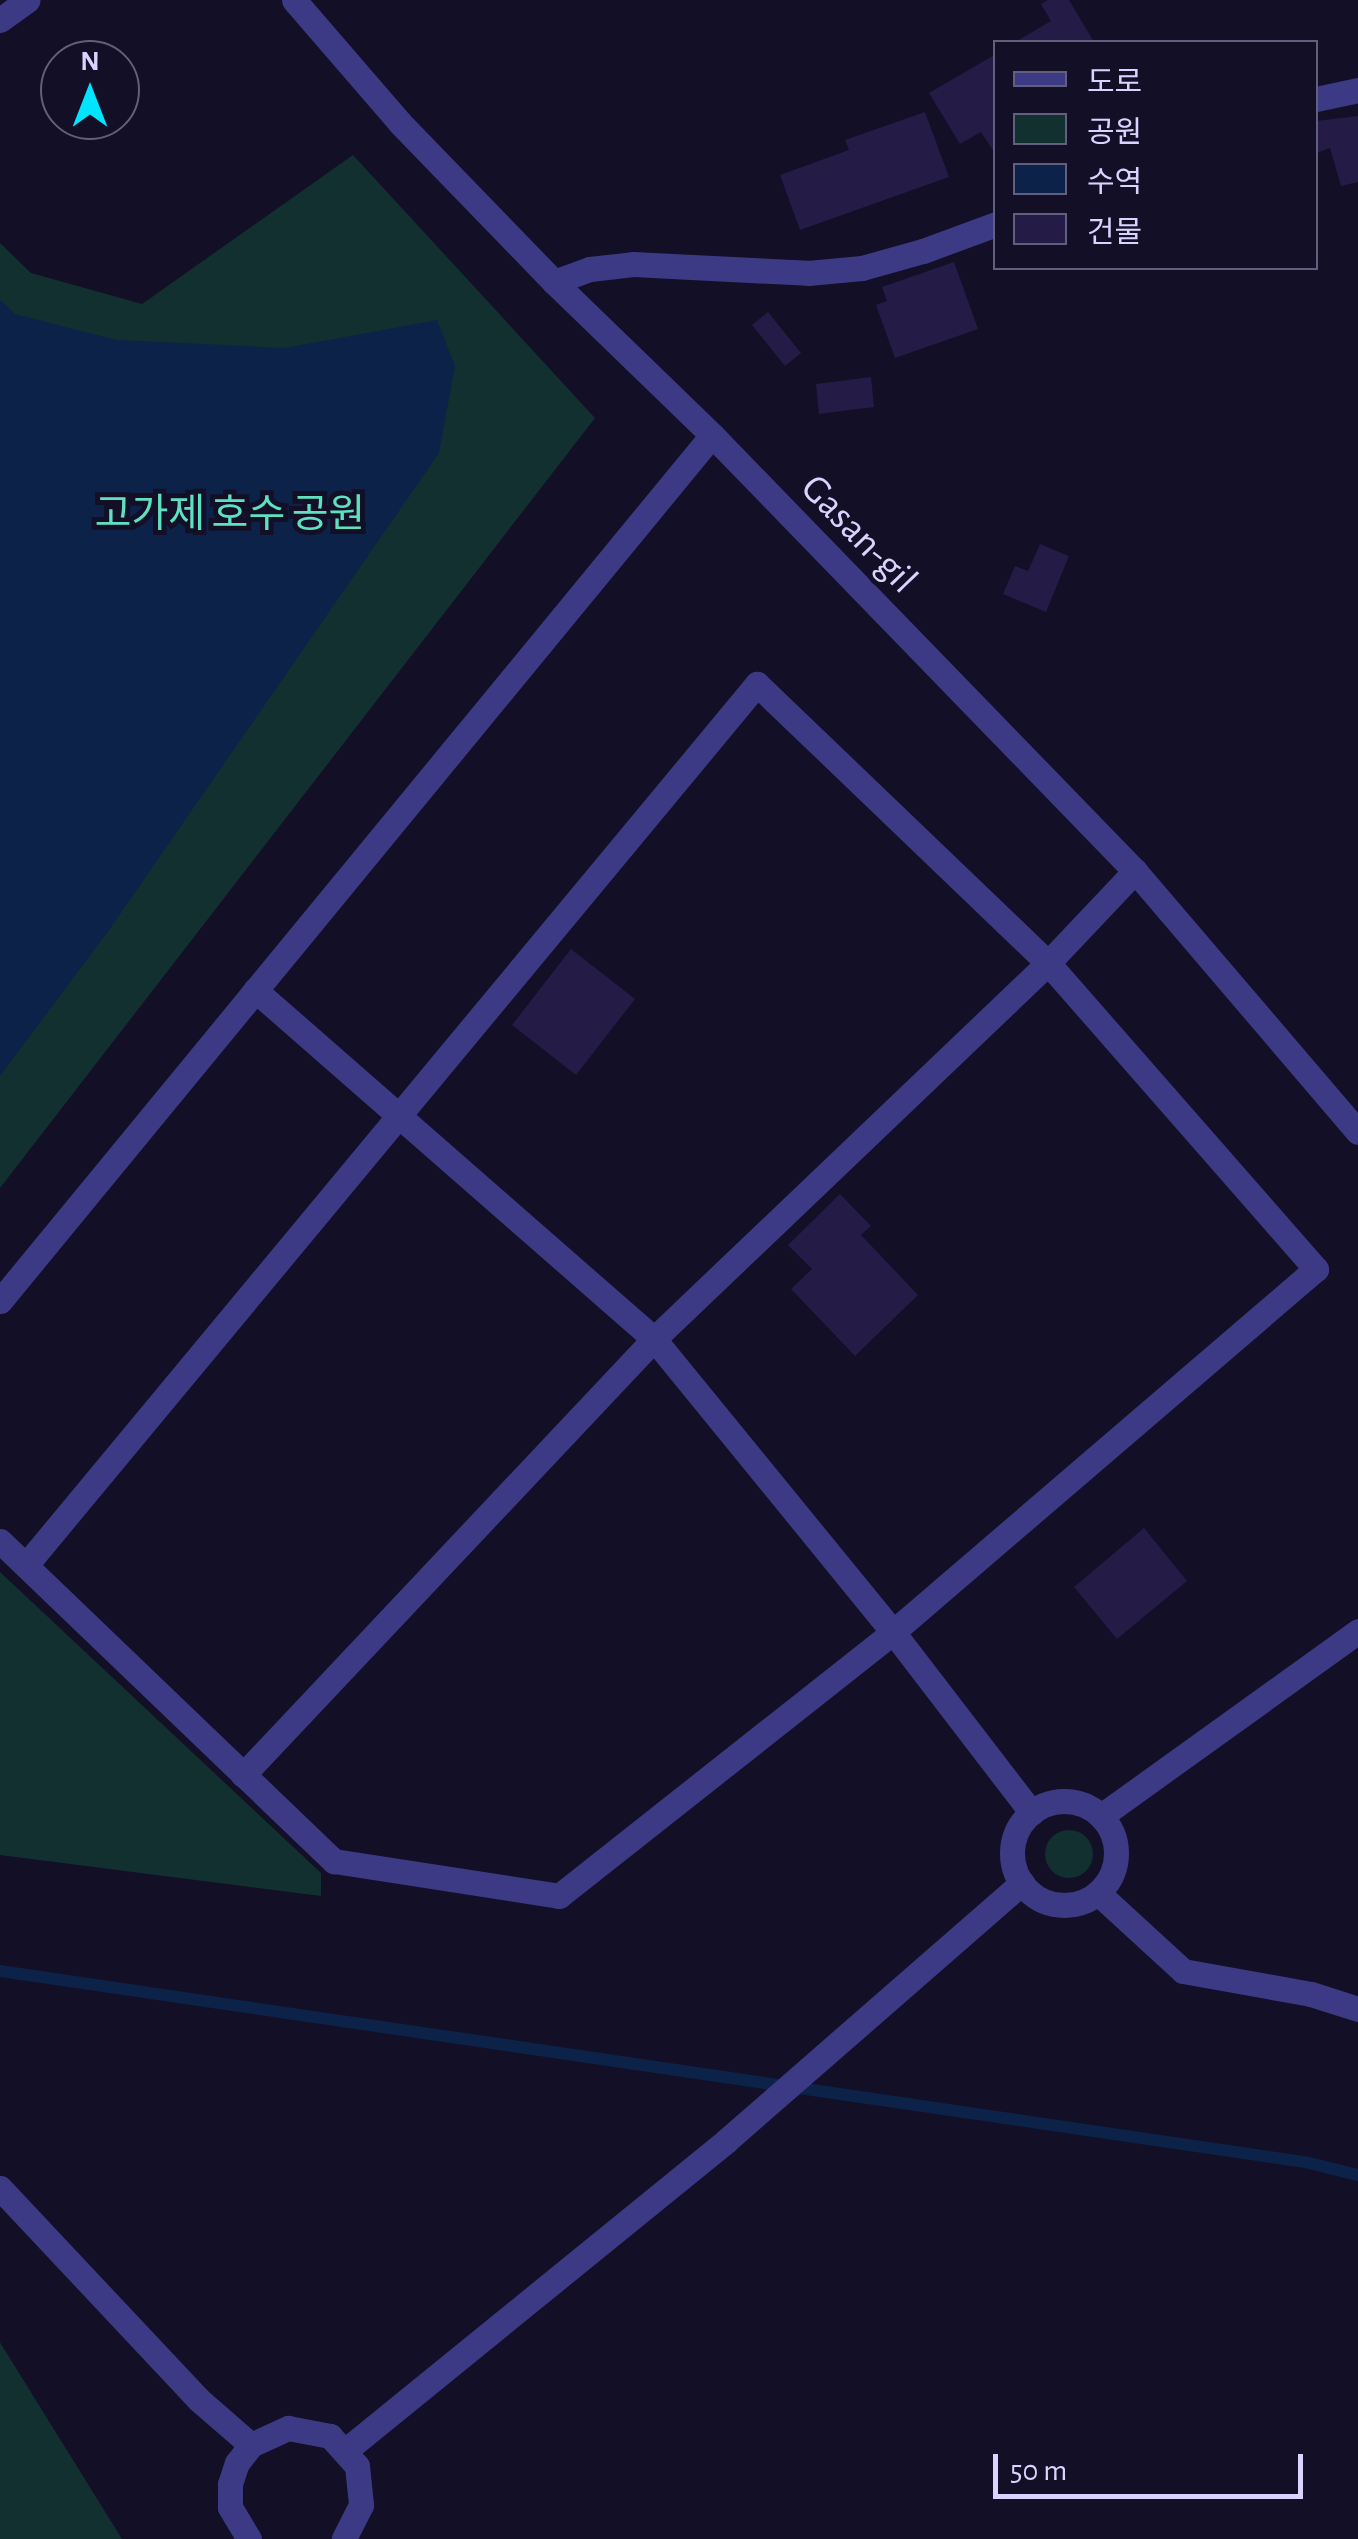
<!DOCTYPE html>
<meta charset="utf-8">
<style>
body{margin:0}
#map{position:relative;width:1358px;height:2539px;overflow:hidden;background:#130f26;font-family:"Alegreya Sans","Noto Sans KR",sans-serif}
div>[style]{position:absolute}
.green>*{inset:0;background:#12302f}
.round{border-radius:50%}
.water>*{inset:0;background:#0c2248}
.stream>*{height:12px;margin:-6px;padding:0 6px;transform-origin:6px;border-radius:6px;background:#0c2248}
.building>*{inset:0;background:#241b47}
.minor>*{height:25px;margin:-12.5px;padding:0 12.5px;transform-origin:12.5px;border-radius:12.5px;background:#3d3a85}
.minor>.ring{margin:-12.5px;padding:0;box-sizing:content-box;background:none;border:25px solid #3d3a85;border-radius:50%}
.tertiary>*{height:25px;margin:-12.5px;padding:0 12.5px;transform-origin:12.5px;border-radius:12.5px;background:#3d3a85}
span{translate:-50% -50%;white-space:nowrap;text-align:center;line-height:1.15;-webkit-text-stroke:10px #130f26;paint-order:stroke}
.park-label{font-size:40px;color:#5fe0c0}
.street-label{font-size:40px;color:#d9d4ff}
.legend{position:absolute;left:993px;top:40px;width:325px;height:230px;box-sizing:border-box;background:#130f26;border:2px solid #625e7d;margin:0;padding:12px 18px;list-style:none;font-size:30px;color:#d9d4ff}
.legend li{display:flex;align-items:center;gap:20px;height:50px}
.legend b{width:50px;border:2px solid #625e7d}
.north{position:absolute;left:40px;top:40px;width:100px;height:100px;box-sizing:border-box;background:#130f26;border:2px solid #625e7d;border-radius:50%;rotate:0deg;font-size:28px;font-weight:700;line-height:40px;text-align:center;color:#d9d4ff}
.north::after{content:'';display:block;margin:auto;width:35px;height:45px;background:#00e5ff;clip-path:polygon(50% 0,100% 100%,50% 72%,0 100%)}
.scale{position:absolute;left:993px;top:2454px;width:310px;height:45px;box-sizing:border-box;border:5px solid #d9d4ff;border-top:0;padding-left:12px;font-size:30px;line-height:35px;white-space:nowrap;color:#d9d4ff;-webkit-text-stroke:8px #130f26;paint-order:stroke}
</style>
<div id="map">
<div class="green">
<div style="clip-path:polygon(353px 155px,595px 418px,0 1188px,0 243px,31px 273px,142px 304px)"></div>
<div style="clip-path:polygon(0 1572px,321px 1873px,321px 1896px,0 1855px)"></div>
<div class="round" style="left:1045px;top:1830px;width:48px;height:48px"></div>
<div style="clip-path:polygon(0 2342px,1px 2344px,122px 2539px,0 2539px)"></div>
</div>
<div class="water">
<div style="clip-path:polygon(0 300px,15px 314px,117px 340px,285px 348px,437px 320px,455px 366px,439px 453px,109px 930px,0 1076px)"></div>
</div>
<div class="stream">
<div style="left:0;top:1971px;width:1319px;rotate:8.33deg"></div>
<div style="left:1305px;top:2162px;width:55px;rotate:13.8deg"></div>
</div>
<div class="building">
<div style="clip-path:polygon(1048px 0,1069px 0,1094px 42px,1015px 42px,1051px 21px,1041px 4px)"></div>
<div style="clip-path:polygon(996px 54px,996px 155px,981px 132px,960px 144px,929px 93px)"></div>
<div style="clip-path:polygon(925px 112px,949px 177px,800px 230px,780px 175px,849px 150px,845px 140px)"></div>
<div style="clip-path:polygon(1358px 116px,1358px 182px,1341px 186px,1330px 148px,1316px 153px,1316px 121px)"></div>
<div style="clip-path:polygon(954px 262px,978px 329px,895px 358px,876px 305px,887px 301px,882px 287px)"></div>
<div style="clip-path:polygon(768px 312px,801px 353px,785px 366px,752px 325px)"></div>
<div style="clip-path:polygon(871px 377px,874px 407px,819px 414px,816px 384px)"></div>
<div style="clip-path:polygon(1040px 544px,1069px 556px,1046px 612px,1003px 594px,1015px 566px,1028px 571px)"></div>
<div style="clip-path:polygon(571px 949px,635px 999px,576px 1075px,512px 1025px)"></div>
<div style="clip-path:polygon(840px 1194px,871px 1226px,861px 1235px,918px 1295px,855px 1356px,791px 1289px,812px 1269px,788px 1245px)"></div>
<div style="clip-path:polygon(1144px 1528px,1187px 1581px,1117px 1639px,1074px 1587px)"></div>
</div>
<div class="minor">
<div style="left:0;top:20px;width:34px;rotate:-36deg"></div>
<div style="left:1316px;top:99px;width:43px;rotate:-12.1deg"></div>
<div style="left:554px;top:282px;width:38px;rotate:-20deg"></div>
<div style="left:590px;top:269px;width:43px;rotate:-6.6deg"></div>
<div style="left:633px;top:264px;width:175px;rotate:2.9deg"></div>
<div style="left:808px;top:273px;width:54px;rotate:-5.3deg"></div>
<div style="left:862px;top:268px;width:63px;rotate:-15.6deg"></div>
<div style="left:923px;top:251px;width:78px;rotate:-20.3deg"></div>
<div style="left:0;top:1301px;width:1121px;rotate:-50.57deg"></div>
<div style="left:0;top:1541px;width:463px;rotate:43.8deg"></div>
<div style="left:334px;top:1861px;width:228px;rotate:8.8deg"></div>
<div style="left:559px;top:1896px;width:426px;rotate:-38.3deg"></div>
<div style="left:893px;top:1632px;width:228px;rotate:52.5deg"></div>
<div style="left:26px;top:1565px;width:1145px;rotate:-50.32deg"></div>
<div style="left:757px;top:684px;width:403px;rotate:43.8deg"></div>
<div style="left:1048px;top:963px;width:127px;rotate:-46.6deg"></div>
<div style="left:243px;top:1775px;width:599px;rotate:-46.69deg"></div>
<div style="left:654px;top:1339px;width:545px;rotate:-43.66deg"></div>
<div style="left:1048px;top:963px;width:407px;rotate:48.8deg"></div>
<div style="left:1316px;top:1269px;width:557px;rotate:139.37deg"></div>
<div style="left:893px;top:1632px;width:378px;rotate:-129.2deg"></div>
<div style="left:654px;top:1339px;width:530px;rotate:-138.82deg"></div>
<div class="ring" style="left:1012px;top:1801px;width:79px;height:79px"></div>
<div style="left:1101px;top:1816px;width:317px;rotate:-35.7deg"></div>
<div style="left:1098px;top:1893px;width:115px;rotate:42.5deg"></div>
<div style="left:1183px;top:1971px;width:130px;rotate:10.2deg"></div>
<div style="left:1311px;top:1994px;width:49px;rotate:17.7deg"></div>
<div style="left:346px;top:2450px;width:490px;rotate:-39.1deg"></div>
<div style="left:726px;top:2141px;width:393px;rotate:-41.1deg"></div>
</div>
<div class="tertiary">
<div style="left:294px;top:0;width:162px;rotate:49.2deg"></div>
<div style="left:400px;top:123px;width:221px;rotate:45.9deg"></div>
<div style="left:554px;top:282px;width:220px;rotate:44.1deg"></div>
<div style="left:712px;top:435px;width:607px;rotate:45.87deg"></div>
<div style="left:1135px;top:871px;width:343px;rotate:49.5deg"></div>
<div style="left:0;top:2188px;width:289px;rotate:46.8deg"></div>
<div style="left:198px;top:2399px;width:70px;rotate:41deg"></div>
<div style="left:249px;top:2539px;width:37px;rotate:-121deg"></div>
<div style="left:230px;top:2507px;width:23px;rotate:-90deg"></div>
<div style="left:230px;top:2484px;width:22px;rotate:-72deg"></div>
<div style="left:237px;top:2463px;width:23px;rotate:-52deg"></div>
<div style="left:251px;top:2445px;width:41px;rotate:-24.7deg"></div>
<div style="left:288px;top:2428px;width:43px;rotate:10.8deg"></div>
<div style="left:330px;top:2436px;width:40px;rotate:48deg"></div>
<div style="left:357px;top:2466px;width:39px;rotate:84deg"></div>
<div style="left:361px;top:2505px;width:38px;rotate:117deg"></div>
</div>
<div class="park-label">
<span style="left:230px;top:515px">고가제 호수 공원</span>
</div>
<div class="street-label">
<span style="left:859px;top:534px;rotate:46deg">Gasan-gil</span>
</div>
<ul class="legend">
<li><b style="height:12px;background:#3d3a85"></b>도로</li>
<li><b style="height:28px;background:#12302f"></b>공원</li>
<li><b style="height:28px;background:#0c2248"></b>수역</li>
<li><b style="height:28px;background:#241b47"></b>건물</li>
</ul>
<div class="north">N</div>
<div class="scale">50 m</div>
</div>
